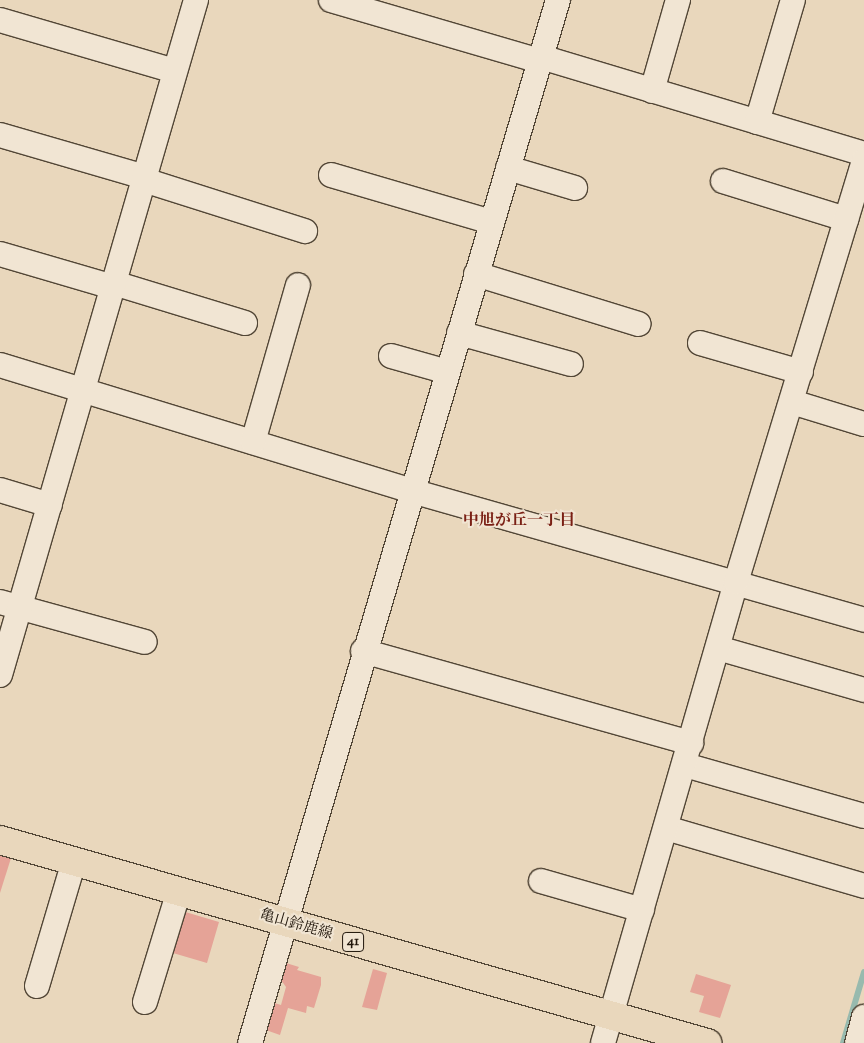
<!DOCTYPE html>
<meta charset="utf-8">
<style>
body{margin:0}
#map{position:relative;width:864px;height:1043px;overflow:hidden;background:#e9d7bc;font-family:"Sorts Mill Goudy","Noto Serif JP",serif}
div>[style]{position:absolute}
.stream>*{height:6px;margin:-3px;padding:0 3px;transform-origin:3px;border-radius:3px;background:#98baae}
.building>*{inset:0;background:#e5a397}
.roads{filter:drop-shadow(1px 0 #524636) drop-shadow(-1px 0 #524636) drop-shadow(0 1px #524636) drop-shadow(0 -1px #524636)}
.minor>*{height:24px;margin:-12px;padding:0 12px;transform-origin:12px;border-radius:12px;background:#f1e5d3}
.major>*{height:28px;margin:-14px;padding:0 14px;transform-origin:14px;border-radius:14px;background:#e9d7bc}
span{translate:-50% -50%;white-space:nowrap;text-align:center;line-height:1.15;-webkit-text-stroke:4px #f1e5d3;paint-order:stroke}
.shield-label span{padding:1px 4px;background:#f1e5d3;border:1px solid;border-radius:4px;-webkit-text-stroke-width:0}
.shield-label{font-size:14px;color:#20150a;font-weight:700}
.street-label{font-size:15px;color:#20150a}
.neighbourhood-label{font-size:16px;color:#7a1f14;font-weight:700}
</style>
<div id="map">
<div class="stream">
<div style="left:843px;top:1043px;width:74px;rotate:-73.5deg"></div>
</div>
<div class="building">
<div style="clip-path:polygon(0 855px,11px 858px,0 893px)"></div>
<div style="clip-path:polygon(182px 911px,219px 922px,207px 963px,173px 953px,176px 945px,172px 944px)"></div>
<div style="clip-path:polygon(286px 963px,299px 967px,297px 970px,321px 977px,321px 985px,314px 1008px,307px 1006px,306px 1013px,288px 1008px,280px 1035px,263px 1029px,271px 1002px,281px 1005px,286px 987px,281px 980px)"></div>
<div style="clip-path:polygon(373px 969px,387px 973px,377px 1010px,362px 1007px)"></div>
<div style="clip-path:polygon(696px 974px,731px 985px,720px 1018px,699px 1012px,704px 996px,690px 992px)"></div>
</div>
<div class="roads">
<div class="minor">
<div style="left:331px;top:0;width:218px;rotate:16.3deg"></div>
<div style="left:0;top:20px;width:181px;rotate:16.3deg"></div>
<div style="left:541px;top:57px;width:337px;rotate:16.7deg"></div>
<div style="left:652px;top:91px;width:95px;rotate:-74.1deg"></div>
<div style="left:757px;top:122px;width:127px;rotate:-73.6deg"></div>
<div style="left:0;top:135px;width:151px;rotate:16.2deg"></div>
<div style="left:508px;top:168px;width:70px;rotate:16.6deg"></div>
<div style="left:331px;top:175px;width:168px;rotate:16.3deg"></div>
<div style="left:144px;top:180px;width:169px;rotate:17.6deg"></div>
<div style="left:723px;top:181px;width:129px;rotate:17.2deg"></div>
<div style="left:0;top:254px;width:118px;rotate:16.3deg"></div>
<div style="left:476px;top:274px;width:170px;rotate:17.1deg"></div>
<div style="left:114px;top:283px;width:137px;rotate:17deg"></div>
<div style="left:459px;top:333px;width:116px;rotate:15.5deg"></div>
<div style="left:700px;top:343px;width:105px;rotate:16deg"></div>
<div style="left:391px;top:356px;width:59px;rotate:15.7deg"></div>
<div style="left:0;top:365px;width:431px;rotate:17deg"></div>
<div style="left:412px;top:491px;width:470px;rotate:15.9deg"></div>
<div style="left:792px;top:402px;width:75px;rotate:17deg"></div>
<div style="left:253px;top:442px;width:163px;rotate:-74deg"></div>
<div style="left:0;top:490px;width:52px;rotate:16.7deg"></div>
<div style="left:0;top:602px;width:150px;rotate:15.4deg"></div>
<div style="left:718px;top:648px;width:152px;rotate:16deg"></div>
<div style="left:363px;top:651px;width:341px;rotate:15.7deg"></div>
<div style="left:0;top:675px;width:703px;rotate:-73.81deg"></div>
<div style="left:685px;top:765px;width:186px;rotate:15.9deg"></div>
<div style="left:666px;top:828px;width:206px;rotate:16.3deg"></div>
<div style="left:541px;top:881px;width:105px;rotate:16deg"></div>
<div style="left:37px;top:986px;width:130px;rotate:-73.5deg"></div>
<div style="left:145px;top:1002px;width:116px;rotate:-73deg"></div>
<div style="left:250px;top:1043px;width:1088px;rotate:-73.55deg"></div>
<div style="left:603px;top:1043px;width:480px;rotate:-73.9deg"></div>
<div style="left:736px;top:582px;width:441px;rotate:-73.1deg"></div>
<div style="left:857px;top:1043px;width:27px;rotate:-75deg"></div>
</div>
<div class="major">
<div style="left:0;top:840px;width:736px;rotate:16.02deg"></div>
</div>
</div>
<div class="shield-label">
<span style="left:353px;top:942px">41</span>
</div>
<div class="street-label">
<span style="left:296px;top:925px;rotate:16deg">亀山鈴鹿線</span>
</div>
<div class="neighbourhood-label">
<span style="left:519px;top:522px">中旭が丘一丁目</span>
</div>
</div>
